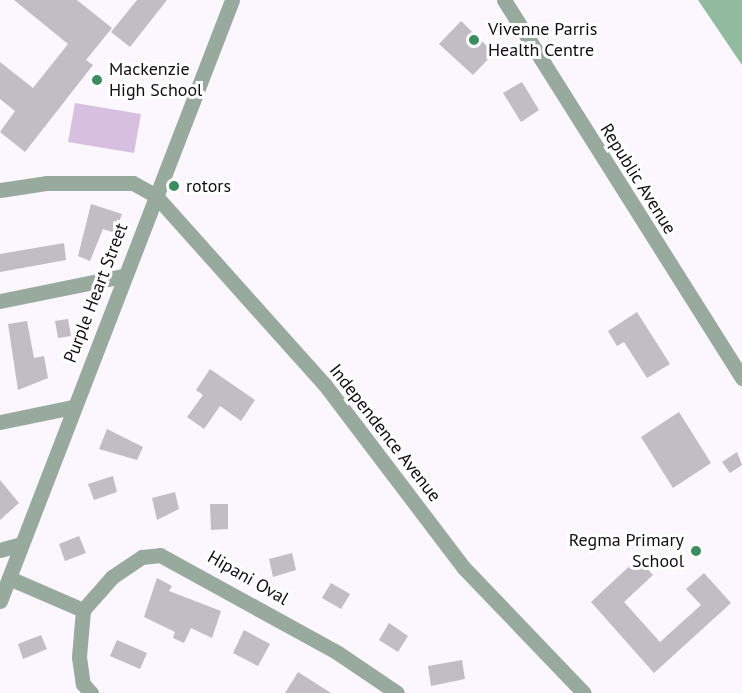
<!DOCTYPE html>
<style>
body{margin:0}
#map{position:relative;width:742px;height:693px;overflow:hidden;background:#fcf6fe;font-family:"PT Sans",sans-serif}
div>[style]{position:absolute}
.green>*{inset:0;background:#d7c0df}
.water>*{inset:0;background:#92ba9f}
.building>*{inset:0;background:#c2bcc5}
.minor>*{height:15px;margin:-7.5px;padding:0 7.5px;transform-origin:7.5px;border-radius:7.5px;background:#98aa9e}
.dots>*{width:16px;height:16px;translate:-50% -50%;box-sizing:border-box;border:3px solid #fff;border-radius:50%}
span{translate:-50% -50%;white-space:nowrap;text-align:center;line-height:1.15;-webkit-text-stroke:6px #fff;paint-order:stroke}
.poi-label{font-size:18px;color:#110e11}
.left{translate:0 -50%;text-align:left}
.right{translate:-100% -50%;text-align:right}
.street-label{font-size:18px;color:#110e11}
</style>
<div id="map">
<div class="green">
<div style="clip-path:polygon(75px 103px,141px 114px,134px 153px,68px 142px)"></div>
</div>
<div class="water">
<div style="clip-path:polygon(698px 0,742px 0,742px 65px)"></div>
</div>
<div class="building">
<div style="clip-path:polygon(14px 0,77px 0,112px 28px,86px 60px,93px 65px,25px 152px,0 132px,15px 111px,0 99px,0 62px,33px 88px,68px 44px)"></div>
<div style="clip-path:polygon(137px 0,167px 0,130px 47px,111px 32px)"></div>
<div style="clip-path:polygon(461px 21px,494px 53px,473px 75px,439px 44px)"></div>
<div style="clip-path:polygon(522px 82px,539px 110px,521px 122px,503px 93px)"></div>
<div style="clip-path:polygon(91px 204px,122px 214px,115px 233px,103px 229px,90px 261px,78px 256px)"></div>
<div style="clip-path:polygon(64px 243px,66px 260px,0 272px,0 254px)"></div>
<div style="clip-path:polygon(637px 312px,670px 364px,647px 378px,624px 342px,617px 346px,608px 331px)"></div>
<div style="clip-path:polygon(68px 319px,71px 336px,58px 338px,55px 321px)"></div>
<div style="clip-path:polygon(27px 321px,34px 358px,44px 356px,48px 378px,18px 390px,8px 324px)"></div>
<div style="clip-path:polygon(210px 369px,255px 400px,241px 421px,220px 406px,204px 429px,187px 417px,203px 395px,196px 390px)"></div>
<div style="clip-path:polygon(679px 412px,711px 463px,673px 488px,641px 437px)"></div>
<div style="clip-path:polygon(107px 429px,143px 447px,137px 460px,99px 449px)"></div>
<div style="clip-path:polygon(737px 452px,742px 465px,730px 473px,722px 462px)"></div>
<div style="clip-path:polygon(113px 476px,117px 492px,94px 500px,88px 484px)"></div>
<div style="clip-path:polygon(0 480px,19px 503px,0 520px)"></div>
<div style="clip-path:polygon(175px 492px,179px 509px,157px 520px,152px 498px)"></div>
<div style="clip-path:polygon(210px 504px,228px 504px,228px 529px,211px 530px)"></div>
<div style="clip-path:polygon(79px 536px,86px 553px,65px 561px,59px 544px)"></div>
<div style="clip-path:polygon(292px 553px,296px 570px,273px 577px,269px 559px)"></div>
<div style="clip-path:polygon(638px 558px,653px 575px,624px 602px,660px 642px,701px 605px,686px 589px,704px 573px,731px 603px,654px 673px,591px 602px)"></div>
<div style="clip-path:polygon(157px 578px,172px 586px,169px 591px,221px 611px,212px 638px,191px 628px,184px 643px,173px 638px,175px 632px,144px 617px)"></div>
<div style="clip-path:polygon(331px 583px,350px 594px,341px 609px,322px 598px)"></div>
<div style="clip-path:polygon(389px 623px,408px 636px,398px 652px,379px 640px)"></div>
<div style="clip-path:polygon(244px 630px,270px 644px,258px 666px,233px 653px)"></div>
<div style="clip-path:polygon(41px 635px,47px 649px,23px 659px,18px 644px)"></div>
<div style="clip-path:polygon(117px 640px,147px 653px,140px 669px,110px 656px)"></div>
<div style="clip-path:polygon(462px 660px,465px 679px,431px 686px,428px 666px)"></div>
<div style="clip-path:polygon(298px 672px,331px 693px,285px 693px)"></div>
</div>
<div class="minor">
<div style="left:504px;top:0;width:447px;rotate:57.8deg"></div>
<div style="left:0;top:190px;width:48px;rotate:-8.5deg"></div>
<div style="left:47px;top:183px;width:86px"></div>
<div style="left:133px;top:183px;width:25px;rotate:29deg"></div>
<div style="left:155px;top:195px;width:255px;rotate:48.2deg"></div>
<div style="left:325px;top:385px;width:230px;rotate:52.8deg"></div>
<div style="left:464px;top:568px;width:173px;rotate:46.2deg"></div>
<div style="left:0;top:301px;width:126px;rotate:-11.5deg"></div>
<div style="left:0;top:422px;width:75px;rotate:-11.6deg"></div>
<div style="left:0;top:550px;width:22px;rotate:-16deg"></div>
<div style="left:9px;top:578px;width:81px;rotate:23.4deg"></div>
<div style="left:83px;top:610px;width:44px;rotate:-48.7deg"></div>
<div style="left:112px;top:577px;width:36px;rotate:-34deg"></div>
<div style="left:142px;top:557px;width:18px;rotate:-6deg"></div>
<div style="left:160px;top:555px;width:203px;rotate:28.8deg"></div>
<div style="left:338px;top:653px;width:71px;rotate:34.1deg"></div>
<div style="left:0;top:601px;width:644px;rotate:-68.89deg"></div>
<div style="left:83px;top:610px;width:47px;rotate:94.9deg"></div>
<div style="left:79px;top:657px;width:27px;rotate:82deg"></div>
<div style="left:83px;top:684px;width:12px;rotate:48deg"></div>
</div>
<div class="dots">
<div style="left:474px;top:40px;background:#3c8d5e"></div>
<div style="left:97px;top:80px;background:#3c8d5e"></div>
<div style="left:174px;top:186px;background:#3c8d5e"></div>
<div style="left:696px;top:551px;background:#3c8d5e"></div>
</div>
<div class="poi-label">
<span class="left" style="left:488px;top:40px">Vivenne Parris<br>Health Centre</span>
<span class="left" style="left:109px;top:80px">Mackenzie<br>High School</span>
<span class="left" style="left:186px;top:186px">rotors</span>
<span class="right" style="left:684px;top:551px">Regma Primary<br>School</span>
</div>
<div class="street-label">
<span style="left:638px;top:179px;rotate:58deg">Republic Avenue</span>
<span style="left:96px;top:293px;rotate:-69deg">Purple Heart Street</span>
<span style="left:385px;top:433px;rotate:52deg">Independence Avenue</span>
<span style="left:248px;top:578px;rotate:30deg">Hipani Oval</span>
</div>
</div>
